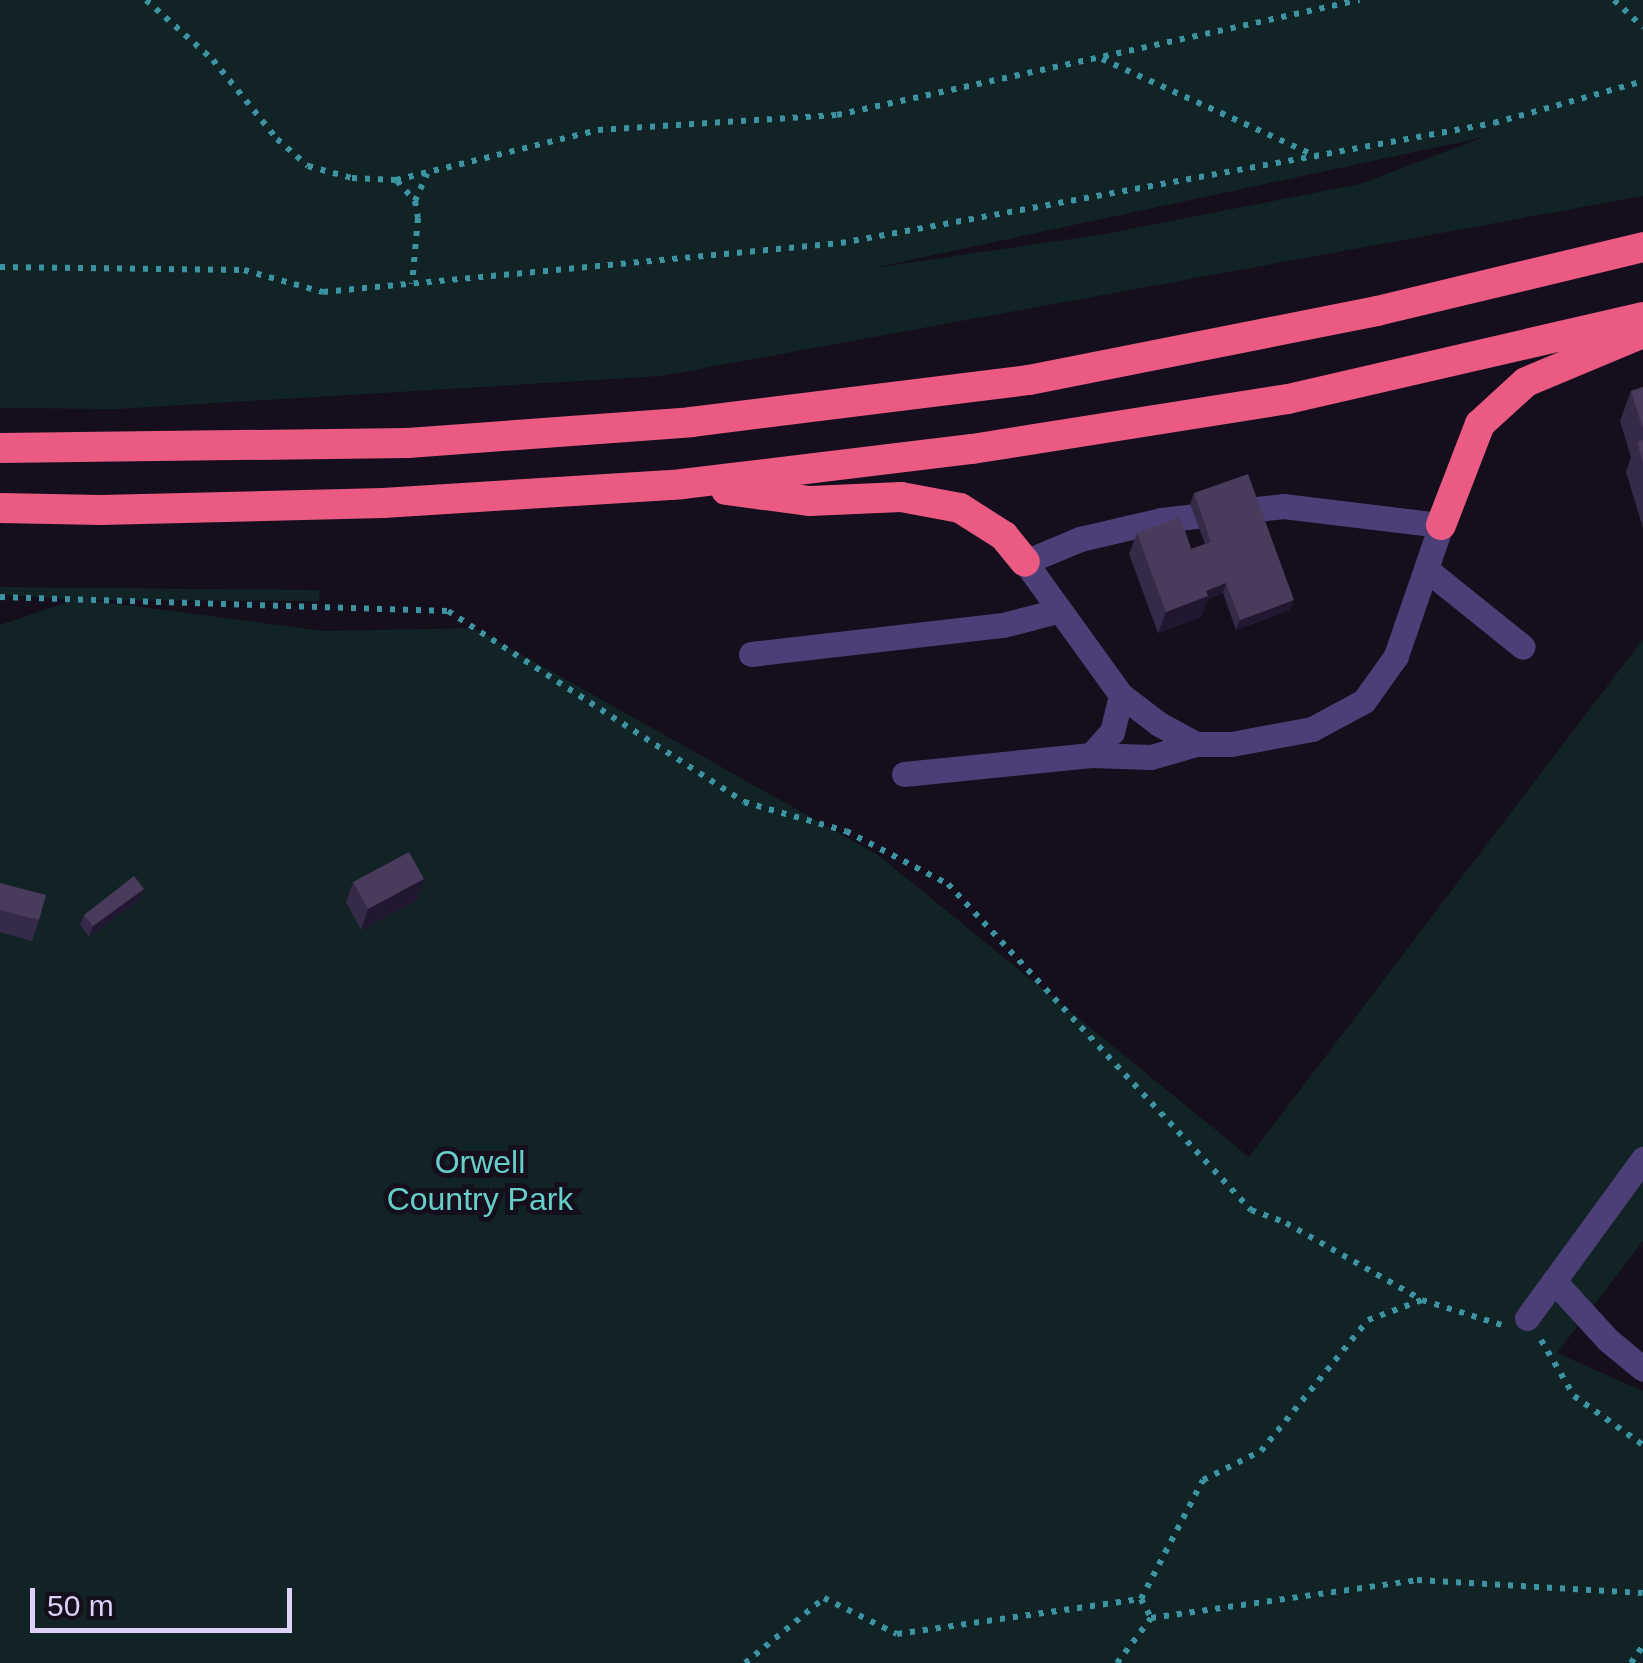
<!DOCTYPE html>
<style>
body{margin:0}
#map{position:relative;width:1643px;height:1663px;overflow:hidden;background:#140e1d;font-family:Helvetica,sans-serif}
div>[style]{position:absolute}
.green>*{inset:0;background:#122326}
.path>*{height:6px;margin-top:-3px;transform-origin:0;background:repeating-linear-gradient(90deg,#3c94a2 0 5px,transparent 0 13px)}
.minor>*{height:25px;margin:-12.5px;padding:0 12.5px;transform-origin:12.5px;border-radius:12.5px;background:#4c3f77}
.highway>*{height:30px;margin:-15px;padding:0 15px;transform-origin:15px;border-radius:15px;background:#ea5a82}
.wall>*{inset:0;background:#362a49}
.shaded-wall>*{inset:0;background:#211730}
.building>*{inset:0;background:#483b5c}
span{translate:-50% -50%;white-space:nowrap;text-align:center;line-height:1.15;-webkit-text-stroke:10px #140e1d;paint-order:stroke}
.park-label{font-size:32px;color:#66cfca}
.scale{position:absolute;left:30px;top:1588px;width:262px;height:45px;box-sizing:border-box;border:5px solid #ddd0f9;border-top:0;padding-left:12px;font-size:30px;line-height:35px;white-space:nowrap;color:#ddd0f9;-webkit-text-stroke:8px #140e1d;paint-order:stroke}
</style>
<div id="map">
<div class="green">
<div style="clip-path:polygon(evenodd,0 0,1643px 0,1643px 196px,661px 376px,117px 409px,0 408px,0 0,1484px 137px,1360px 184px,1099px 235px,873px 268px,1484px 137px)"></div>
<div style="clip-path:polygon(0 587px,320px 590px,319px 601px,87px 600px,324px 631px,474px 628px,878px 855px,1249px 1157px,1643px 639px,1643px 1241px,1557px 1353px,1643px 1391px,1643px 1663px,0 1663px,0 625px,73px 600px,0 594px)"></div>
</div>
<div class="path">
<div style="left:146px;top:0;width:90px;rotate:41.8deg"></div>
<div style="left:213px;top:60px;width:102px;rotate:51deg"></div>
<div style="left:277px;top:139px;width:41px;rotate:41.1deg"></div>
<div style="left:308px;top:166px;width:46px;rotate:15.3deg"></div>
<div style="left:352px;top:178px;width:44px;rotate:2.6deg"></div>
<div style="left:396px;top:180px;width:208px;rotate:-13.9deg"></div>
<div style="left:598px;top:130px;width:239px;rotate:-3.6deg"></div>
<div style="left:837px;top:115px;width:535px;rotate:-12.42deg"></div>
<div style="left:1614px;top:0;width:40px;rotate:43deg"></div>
<div style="left:1102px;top:59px;width:237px;rotate:24.4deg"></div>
<div style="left:397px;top:181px;width:27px;rotate:48deg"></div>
<div style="left:415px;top:201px;width:17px;rotate:80deg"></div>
<div style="left:418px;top:218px;width:66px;rotate:95.2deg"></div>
<div style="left:415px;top:201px;width:30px;rotate:-66deg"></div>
<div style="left:0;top:267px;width:244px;rotate:0.7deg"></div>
<div style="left:244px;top:270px;width:82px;rotate:15.6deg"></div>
<div style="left:323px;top:292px;width:520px;rotate:-5.4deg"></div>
<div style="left:841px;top:243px;width:664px;rotate:-10.41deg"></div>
<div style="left:1494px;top:123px;width:155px;rotate:-15.7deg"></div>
<div style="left:0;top:597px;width:448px;rotate:1.8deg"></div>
<div style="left:448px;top:611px;width:352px;rotate:32.8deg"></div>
<div style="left:744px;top:802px;width:106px;rotate:15.9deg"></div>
<div style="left:846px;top:831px;width:115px;rotate:27.5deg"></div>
<div style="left:948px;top:884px;width:445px;rotate:47.1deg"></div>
<div style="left:1251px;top:1210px;width:37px;rotate:20deg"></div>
<div style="left:1286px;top:1223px;width:156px;rotate:29.5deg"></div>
<div style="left:1422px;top:1300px;width:84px;rotate:17.4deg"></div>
<div style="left:1541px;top:1340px;width:65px;rotate:59.5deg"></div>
<div style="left:1574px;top:1396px;width:85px;rotate:35.4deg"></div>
<div style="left:1141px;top:1599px;width:21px;rotate:62deg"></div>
<div style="left:745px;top:1663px;width:102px;rotate:-39.4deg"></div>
<div style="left:824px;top:1598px;width:81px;rotate:26.3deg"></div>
<div style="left:897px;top:1634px;width:246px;rotate:-8.2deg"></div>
<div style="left:1141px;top:1599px;width:134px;rotate:-62.5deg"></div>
<div style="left:1203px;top:1480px;width:65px;rotate:-26.6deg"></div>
<div style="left:1261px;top:1451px;width:169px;rotate:-50.8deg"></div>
<div style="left:1368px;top:1320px;width:58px;rotate:-20.3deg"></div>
<div style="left:1117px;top:1663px;width:56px;rotate:-52.9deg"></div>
<div style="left:1151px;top:1618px;width:269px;rotate:-8.1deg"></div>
<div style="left:1417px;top:1580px;width:226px;rotate:3.3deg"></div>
<div style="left:1631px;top:1663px;width:21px;rotate:-55deg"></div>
</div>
<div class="minor">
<div style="left:1283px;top:506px;width:159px;rotate:6.9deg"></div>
<div style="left:1441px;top:525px;width:139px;rotate:109deg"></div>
<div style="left:1396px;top:656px;width:55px;rotate:125.4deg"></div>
<div style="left:1364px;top:701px;width:59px;rotate:151.7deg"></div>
<div style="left:1312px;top:729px;width:82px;rotate:169.5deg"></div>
<div style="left:1231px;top:744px;width:35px;rotate:180deg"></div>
<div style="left:1196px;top:744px;width:42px;rotate:-151.6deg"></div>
<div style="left:1159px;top:724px;width:48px;rotate:-142.7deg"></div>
<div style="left:1121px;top:695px;width:164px;rotate:-125.8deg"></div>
<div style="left:1025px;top:562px;width:60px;rotate:-22.7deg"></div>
<div style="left:1080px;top:539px;width:83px;rotate:-13.2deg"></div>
<div style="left:1161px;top:520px;width:123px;rotate:-6.5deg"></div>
<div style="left:1426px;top:569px;width:124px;rotate:38.8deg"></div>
<div style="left:751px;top:654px;width:254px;rotate:-6.6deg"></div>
<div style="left:1003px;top:625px;width:56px;rotate:-14.5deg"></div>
<div style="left:1091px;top:755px;width:31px;rotate:-48deg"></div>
<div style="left:1112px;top:732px;width:38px;rotate:-76deg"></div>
<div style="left:904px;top:774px;width:188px;rotate:-5.8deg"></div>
<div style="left:1091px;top:755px;width:60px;rotate:1.9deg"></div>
<div style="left:1151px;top:757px;width:47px;rotate:-16.1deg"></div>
<div style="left:1554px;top:1281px;width:80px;rotate:47.5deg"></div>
<div style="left:1608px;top:1340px;width:45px;rotate:39.6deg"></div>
<div style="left:1527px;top:1318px;width:197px;rotate:-53.9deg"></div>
</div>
<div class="highway">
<div style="left:0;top:448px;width:408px;rotate:-0.7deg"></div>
<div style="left:408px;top:443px;width:284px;rotate:-4.2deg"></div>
<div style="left:691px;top:422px;width:341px;rotate:-7.1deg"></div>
<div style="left:1029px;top:380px;width:355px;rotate:-11.2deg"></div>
<div style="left:1377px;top:311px;width:274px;rotate:-13.5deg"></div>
<div style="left:726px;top:490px;width:85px;rotate:7.5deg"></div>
<div style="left:810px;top:501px;width:91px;rotate:-2.5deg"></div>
<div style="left:901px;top:497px;width:60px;rotate:10.6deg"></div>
<div style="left:960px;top:508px;width:52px;rotate:32.5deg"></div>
<div style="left:1004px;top:536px;width:33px;rotate:51deg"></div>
<div style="left:0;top:508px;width:101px;rotate:1.1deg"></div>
<div style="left:101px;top:510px;width:282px;rotate:-1.4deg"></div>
<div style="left:383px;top:503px;width:300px;rotate:-3.6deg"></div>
<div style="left:682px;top:484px;width:292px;rotate:-6.9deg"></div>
<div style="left:972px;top:449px;width:320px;rotate:-9deg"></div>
<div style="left:1288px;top:399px;width:364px;rotate:-13deg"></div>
<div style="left:1441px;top:525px;width:108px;rotate:-68.9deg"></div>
<div style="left:1480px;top:424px;width:62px;rotate:-42.4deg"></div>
<div style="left:1526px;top:382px;width:127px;rotate:-22.7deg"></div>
</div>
<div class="wall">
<div style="clip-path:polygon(1643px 387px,1643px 528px,1626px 472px,1631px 457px,1620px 421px,1631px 391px)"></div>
<div style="clip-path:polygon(1194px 493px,1290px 610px,1236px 630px,1223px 593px,1208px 599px,1201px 617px,1158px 633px,1129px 554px,1137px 533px,1191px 549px,1205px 544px,1190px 504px)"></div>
<div style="clip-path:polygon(353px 882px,417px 900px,361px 930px,346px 902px)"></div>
<div style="clip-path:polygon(0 883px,39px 920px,32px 941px,0 932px)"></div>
<div style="clip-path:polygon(140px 899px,89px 937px,80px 925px,84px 915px)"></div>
</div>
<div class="shaded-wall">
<div style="clip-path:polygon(1226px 583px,1223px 593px,1208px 599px,1201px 617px,1158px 633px,1166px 612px,1200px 593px)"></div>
<div style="clip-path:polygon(1294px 600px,1290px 610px,1236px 630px,1240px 620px)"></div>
<div style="clip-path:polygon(424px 879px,417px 900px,361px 930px,368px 909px)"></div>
<div style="clip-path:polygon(144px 889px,140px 899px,89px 937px,93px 926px)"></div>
</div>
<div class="building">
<div style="clip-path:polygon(1643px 387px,1643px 429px,1631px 391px)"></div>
<div style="clip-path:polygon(1643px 440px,1643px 462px,1637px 442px)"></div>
<div style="clip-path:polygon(1248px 474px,1294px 600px,1240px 620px,1226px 583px,1206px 591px,1191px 549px,1211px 542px,1194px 493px)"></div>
<div style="clip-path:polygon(1180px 517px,1208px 596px,1166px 612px,1137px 533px)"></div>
<div style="clip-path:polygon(409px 852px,424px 879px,368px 909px,353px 882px)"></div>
<div style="clip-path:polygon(134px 876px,144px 889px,93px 926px,84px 915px)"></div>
<div style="clip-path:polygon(0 883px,46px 895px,39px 920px,0 910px)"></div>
</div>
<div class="park-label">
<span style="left:480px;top:1181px">Orwell<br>Country Park</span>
</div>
<div class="scale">50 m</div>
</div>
